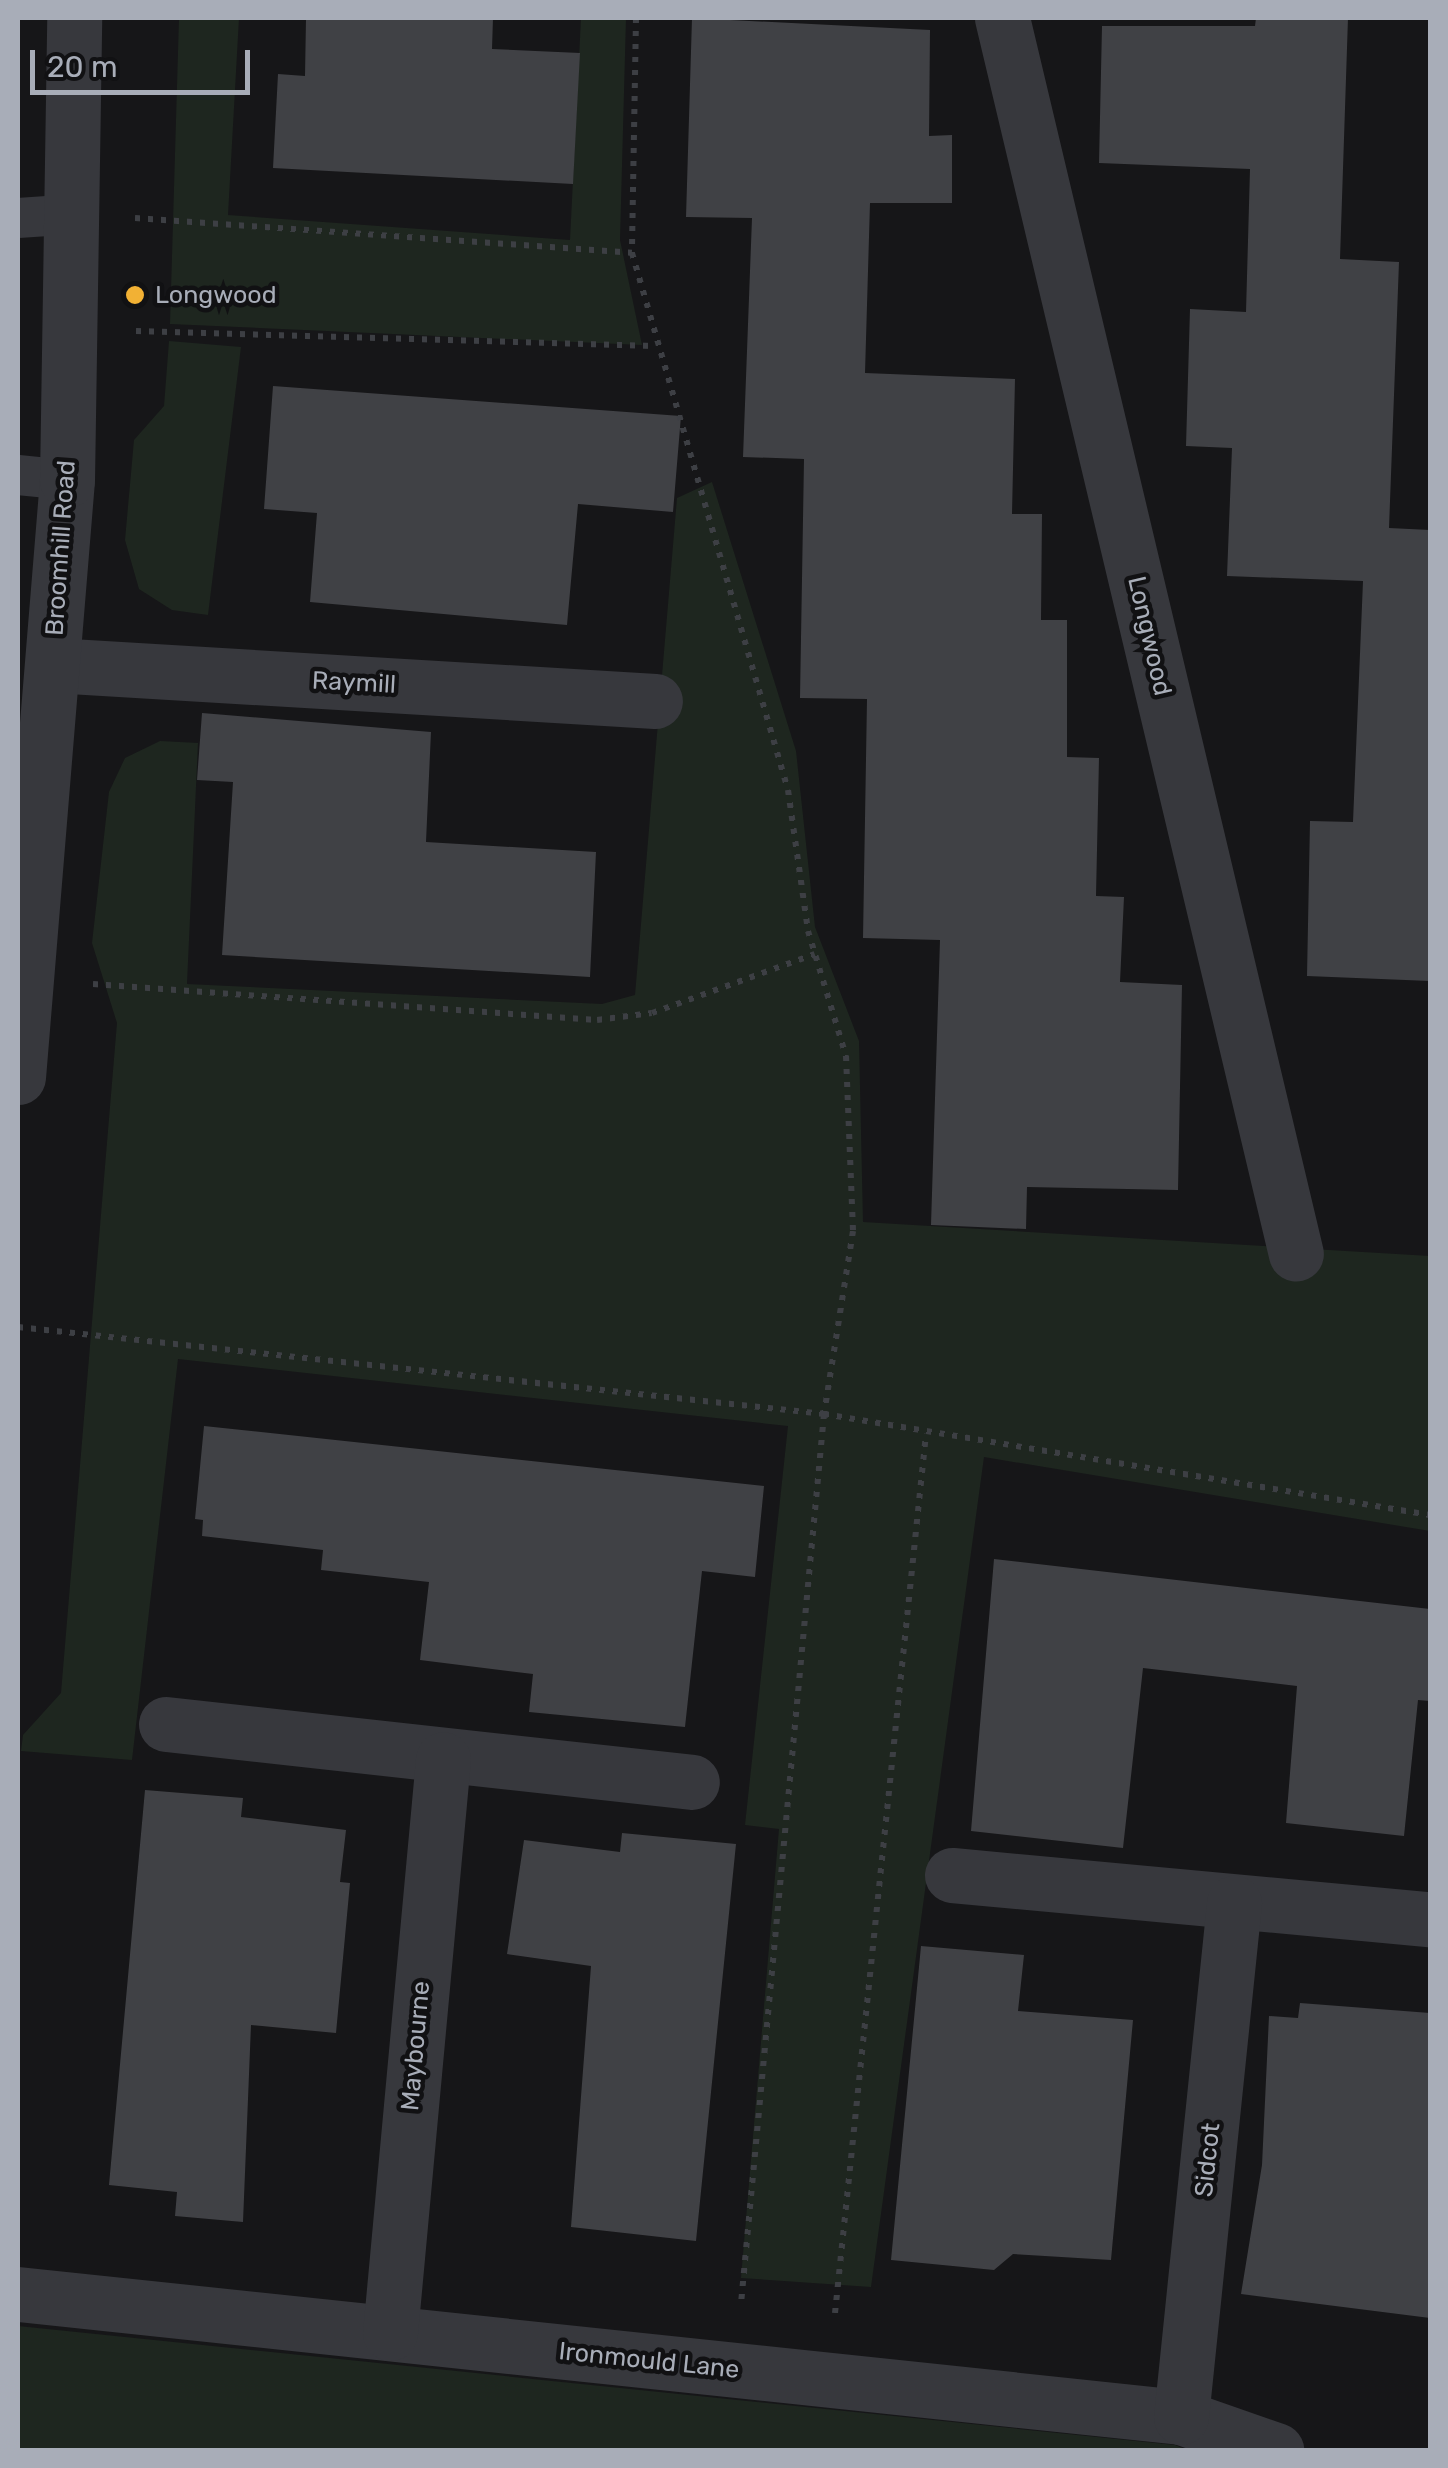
<!DOCTYPE html>
<style>
body{margin:0}
#map{position:relative;width:1448px;height:2468px;overflow:hidden;background:#161618;font-family:Rubik,sans-serif}
div>[style]{position:absolute}
.green>*{inset:0;background:#1e261f}
.building>*{inset:0;background:#404145}
.path>*{height:6px;margin-top:-3px;transform-origin:0;background:repeating-linear-gradient(90deg,#3d3f44 0 5px,transparent 0 13px)}
.service>*{height:40px;margin:-20px;padding:0 20px;transform-origin:20px;border-radius:20px;background:#37383d}
.minor>*{height:55px;margin:-27.5px;padding:0 27.5px;transform-origin:27.5px;border-radius:27.5px;background:#37383d}
.dots>*{width:28px;height:28px;translate:-50% -50%;box-sizing:border-box;border:5px solid #111113;border-radius:50%}
span{translate:-50% -50%;white-space:nowrap;text-align:center;line-height:1.15;-webkit-text-stroke:9px #111113;paint-order:stroke}
.poi-label{font-size:25px;color:#a8adb8}
.left{translate:0 -50%;text-align:left}
.street-label{font-size:25px;color:#a8adb8}
.frame{position:absolute;inset:0;border:20px solid #a8adb8;pointer-events:none}
.scale{position:absolute;left:30px;top:50px;width:220px;height:45px;box-sizing:border-box;border:5px solid #a8adb8;border-top:0;padding-left:12px;font-size:30px;line-height:35px;white-space:nowrap;color:#a8adb8;-webkit-text-stroke:8px #111113;paint-order:stroke}
</style>
<div id="map">
<div class="green">
<div style="clip-path:polygon(179px 18px,239px 18px,228px 215px,570px 240px,581px 18px,626px 18px,620px 240px,642px 345px,170px 324px)"></div>
<div style="clip-path:polygon(169px 341px,241px 347px,208px 615px,172px 610px,139px 589px,125px 540px,134px 440px,164px 406px)"></div>
<div style="clip-path:polygon(712px 482px,796px 751px,815px 927px,859px 1041px,863px 1222px,1430px 1256px,1430px 1531px,984px 1457px,871px 2287px,741px 2278px,779px 1829px,745px 1825px,788px 1426px,178px 1359px,132px 1760px,21px 1751px,23px 1735px,61px 1693px,117px 1023px,92px 943px,109px 792px,125px 758px,160px 741px,198px 743px,187px 984px,602px 1004px,635px 995px,677px 498px)"></div>
<div style="clip-path:polygon(18px 2326px,1175px 2445px,1187px 2450px,18px 2450px)"></div>
</div>
<div class="building">
<div style="clip-path:polygon(306px 18px,493px 18px,492px 49px,580px 53px,573px 184px,273px 168px,278px 74px,305px 76px)"></div>
<div style="clip-path:polygon(692px 18px,930px 30px,929px 136px,952px 135px,952px 203px,870px 203px,865px 373px,1015px 379px,1012px 514px,1042px 514px,1041px 620px,1067px 620px,1067px 757px,1099px 758px,1096px 896px,1124px 897px,1120px 982px,1182px 985px,1178px 1190px,1027px 1187px,1026px 1229px,931px 1225px,940px 940px,863px 938px,867px 699px,800px 698px,804px 459px,743px 457px,752px 218px,686px 217px)"></div>
<div style="clip-path:polygon(1256px 18px,1348px 18px,1340px 259px,1399px 262px,1389px 528px,1430px 530px,1430px 981px,1307px 976px,1310px 821px,1353px 822px,1363px 581px,1227px 576px,1232px 448px,1186px 446px,1190px 309px,1246px 312px,1250px 169px,1099px 163px,1102px 26px,1255px 26px)"></div>
<div style="clip-path:polygon(273px 386px,681px 416px,673px 512px,578px 504px,567px 625px,310px 602px,317px 513px,264px 509px)"></div>
<div style="clip-path:polygon(202px 713px,431px 732px,426px 842px,596px 852px,590px 977px,222px 955px,233px 782px,197px 780px)"></div>
<div style="clip-path:polygon(204px 1426px,764px 1486px,755px 1577px,702px 1571px,685px 1727px,529px 1712px,533px 1674px,420px 1660px,429px 1582px,321px 1570px,323px 1550px,202px 1536px,203px 1520px,195px 1519px)"></div>
<div style="clip-path:polygon(994px 1559px,1430px 1609px,1430px 1701px,1418px 1700px,1404px 1836px,1286px 1823px,1297px 1686px,1143px 1668px,1123px 1848px,971px 1831px)"></div>
<div style="clip-path:polygon(145px 1790px,243px 1798px,241px 1817px,346px 1830px,340px 1882px,350px 1883px,336px 2033px,251px 2025px,243px 2222px,175px 2216px,177px 2192px,109px 2185px)"></div>
<div style="clip-path:polygon(622px 1833px,736px 1844px,696px 2241px,571px 2227px,591px 1966px,507px 1954px,524px 1840px,620px 1852px)"></div>
<div style="clip-path:polygon(921px 1946px,1024px 1955px,1018px 2011px,1133px 2020px,1111px 2260px,1013px 2254px,994px 2270px,891px 2260px)"></div>
<div style="clip-path:polygon(1300px 2003px,1430px 2013px,1430px 2318px,1241px 2294px,1262px 2165px,1269px 2016px,1298px 2018px)"></div>
</div>
<div class="path">
<div style="left:636px;top:18px;width:235px;rotate:91deg"></div>
<div style="left:632px;top:253px;width:559px;rotate:73.8deg"></div>
<div style="left:788px;top:790px;width:142px;rotate:81.9deg"></div>
<div style="left:808px;top:931px;width:131px;rotate:73.1deg"></div>
<div style="left:846px;top:1056px;width:175px;rotate:87.7deg"></div>
<div style="left:853px;top:1231px;width:185px;rotate:99deg"></div>
<div style="left:824px;top:1414px;width:894px;rotate:95.33deg"></div>
<div style="left:135px;top:218px;width:498px;rotate:4deg"></div>
<div style="left:136px;top:331px;width:518px;rotate:1.66deg"></div>
<div style="left:93px;top:984px;width:505px;rotate:4.09deg"></div>
<div style="left:597px;top:1020px;width:55px;rotate:-7.3deg"></div>
<div style="left:652px;top:1013px;width:173px;rotate:-19.9deg"></div>
<div style="left:18px;top:1327px;width:811px;rotate:6.16deg"></div>
<div style="left:824px;top:1414px;width:614px;rotate:9.46deg"></div>
<div style="left:835px;top:2313px;width:884px;rotate:-84.09deg"></div>
</div>
<div class="service">
<div style="left:18px;top:218px;width:59px;rotate:-3.9deg"></div>
<div style="left:18px;top:475px;width:49px;rotate:5.8deg"></div>
</div>
<div class="minor">
<div style="left:1002px;top:18px;width:1270px;rotate:76.62deg"></div>
<div style="left:53px;top:665px;width:603px;rotate:3.42deg"></div>
<div style="left:18px;top:1077px;width:599px;rotate:-85.31deg"></div>
<div style="left:67px;top:480px;width:462px;rotate:-89.1deg"></div>
<div style="left:166px;top:1724px;width:529px;rotate:6.29deg"></div>
<div style="left:952px;top:1875px;width:480px;rotate:5.3deg"></div>
<div style="left:18px;top:2294px;width:1169px;rotate:6.04deg"></div>
<div style="left:1181px;top:2417px;width:101px;rotate:19.2deg"></div>
<div style="left:390px;top:2333px;width:576px;rotate:-84.72deg"></div>
<div style="left:1181px;top:2417px;width:517px;rotate:-84.11deg"></div>
</div>
<div class="dots">
<div style="left:135px;top:295px;background:#f2b134"></div>
</div>
<div class="poi-label">
<span class="left" style="left:155px;top:295px">Longwood</span>
</div>
<div class="street-label">
<span style="left:61px;top:548px;rotate:-86deg">Broomhill Road</span>
<span style="left:1149px;top:636px;rotate:77deg">Longwood</span>
<span style="left:354px;top:683px;rotate:3deg">Raymill</span>
<span style="left:416px;top:2046px;rotate:-85deg">Maybourne</span>
<span style="left:1208px;top:2160px;rotate:-84deg">Sidcot</span>
<span style="left:649px;top:2361px;rotate:6deg">Ironmould Lane</span>
</div>
<div class="frame"></div>
<div class="scale">20 m</div>
</div>
